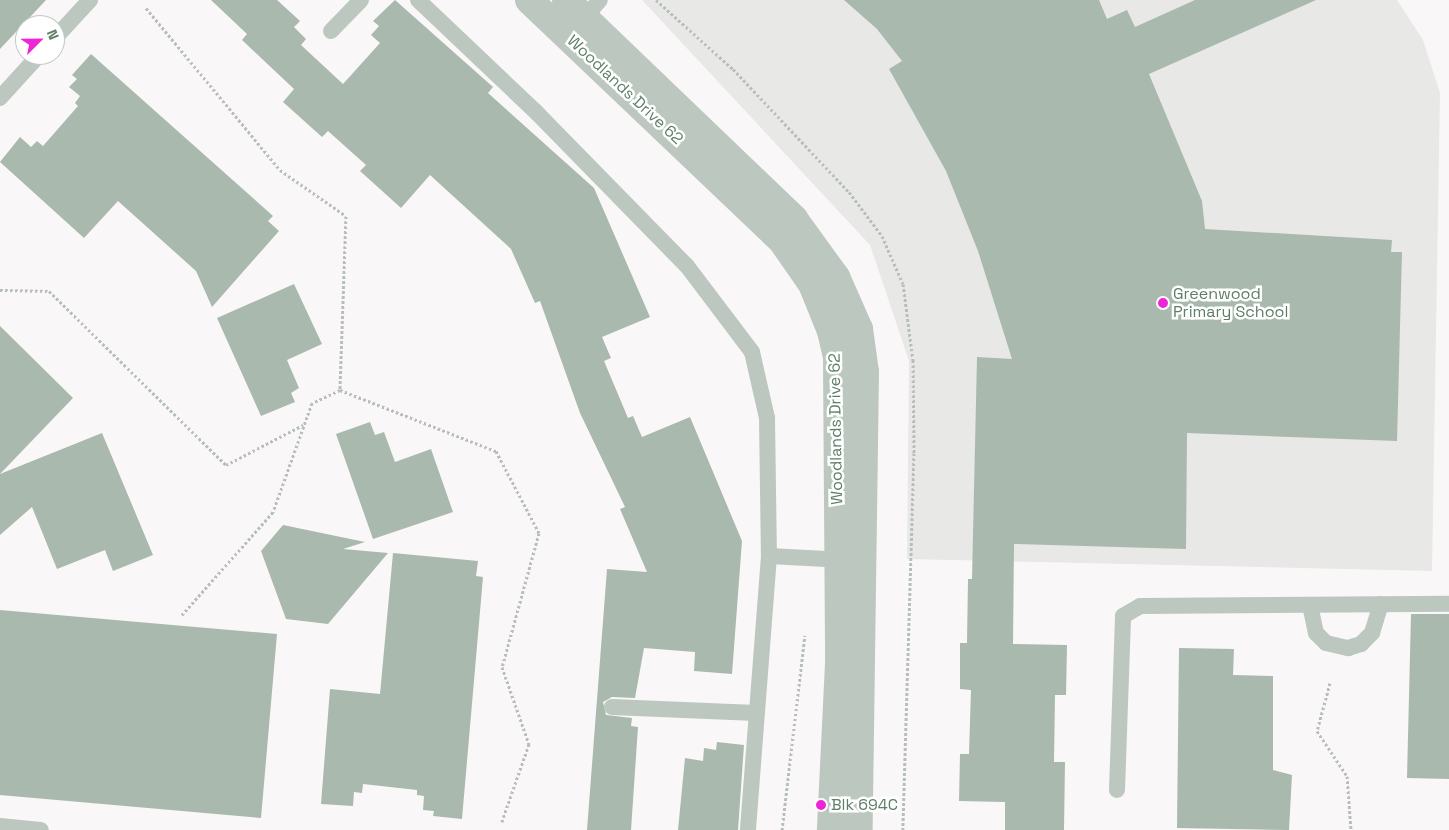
<!DOCTYPE html>
<style>
body{margin:0}
#map{position:relative;width:1449px;height:830px;overflow:hidden;background:#faf7f8;font-family:"Space Grotesk",sans-serif}
div>[style]{position:absolute}
.built>*{inset:0;background:#e8e8e7}
.building>*{inset:0;background:#a9b9ad}
.path>*{height:3px;margin-top:-1.5px;transform-origin:0;background:repeating-linear-gradient(90deg,#b7bfb9 0 2.5px,transparent 0 5px)}
.lane>*{height:16px;margin:-8px;padding:0 8px;transform-origin:8px;border-radius:8px;background:#bbc7bf}
.street>*{height:28px;margin:-14px;padding:0 14px;transform-origin:14px;border-radius:14px;background:#bbc7bf}
.dots>*{width:14px;height:14px;translate:-50% -50%;box-sizing:border-box;border:2px solid #fff;border-radius:50%}
span{translate:-50% -50%;white-space:nowrap;text-align:center;line-height:1.15;-webkit-text-stroke:5px #fff;paint-order:stroke}
.street-label{font-size:16px;color:#5e7e68}
.poi-label{font-size:16px;color:#5e7e68}
.left{translate:0 -50%;text-align:left}
.north{position:absolute;left:15px;top:15px;width:50px;height:50px;box-sizing:border-box;background:#fff;border:1px solid #bfcbc3;border-radius:50%;rotate:67deg;font-size:14px;font-weight:700;line-height:20px;text-align:center;color:#5e7e68}
.north::after{content:'';display:block;margin:auto;width:18px;height:22px;background:#ed25d6;clip-path:polygon(50% 0,100% 100%,50% 72%,0 100%)}
</style>
<div id="map">
<div class="built">
<div style="clip-path:polygon(642px 0,1397px 0,1423px 40px,1440px 93px,1432px 571px,907px 559px,909px 361px,870px 245px)"></div>
</div>
<div class="building">
<div style="clip-path:polygon(0 0,46px 0,0 49px)"></div>
<div style="clip-path:polygon(211px 0,277px 0,300px 21px,294px 27px,306px 39px,301px 45px,343px 84px,380px 43px,371px 35px,379px 26px,373px 21px,395px 0,493px 87px,488px 93px,594px 188px,650px 317px,602px 337px,611px 358px,604px 361px,628px 418px,633px 416px,642px 437px,690px 417px,742px 541px,732px 674px,694px 671px,695px 652px,644px 648px,635px 698px,612px 697px,603px 702px,606px 715px,632px 718px,631px 726px,638px 727px,631px 830px,587px 830px,607px 569px,647px 572px,620px 509px,625px 507px,580px 413px,540px 301px,535px 303px,511px 249px,430px 175px,401px 208px,360px 171px,366px 165px,328px 131px,322px 137px,283px 102px,294px 89px,242px 40px,247px 34px)"></div>
<div style="clip-path:polygon(844px 0,1099px 0,1107px 19px,1127px 10px,1135px 27px,1195px 0,1316px 0,1149px 74px,1202px 201px,1205px 229px,1392px 240px,1391px 252px,1402px 252px,1397px 441px,1187px 433px,1186px 549px,1014px 544px,1013px 644px,1067px 645px,1066px 695px,1055px 695px,1054px 762px,1065px 762px,1064px 830px,1005px 830px,1005px 802px,959px 801px,960px 754px,969px 754px,971px 690px,960px 689px,960px 643px,967px 643px,968px 579px,972px 579px,977px 357px,1012px 359px,978px 251px,946px 171px,889px 69px,902px 61px,877px 29px)"></div>
<div style="clip-path:polygon(91px 54px,273px 216px,268px 221px,279px 231px,212px 307px,196px 271px,118px 201px,84px 238px,0 162px,20px 137px,31px 147px,37px 141px,43px 146px,78px 106px,75px 103px,80px 96px,69px 87px,77px 79px,72px 75px)"></div>
<div style="clip-path:polygon(294px 284px,322px 344px,287px 360px,299px 388px,291px 393px,295px 402px,261px 416px,217px 318px)"></div>
<div style="clip-path:polygon(0 326px,73px 398px,0 474px)"></div>
<div style="clip-path:polygon(370px 422px,375px 435px,384px 432px,395px 462px,431px 449px,453px 512px,373px 539px,336px 434px)"></div>
<div style="clip-path:polygon(102px 433px,153px 555px,113px 571px,105px 550px,57px 569px,32px 507px,0 535px,0 474px)"></div>
<div style="clip-path:polygon(283px 525px,365px 542px,343px 549px,388px 553px,328px 624px,286px 619px,261px 551px)"></div>
<div style="clip-path:polygon(393px 553px,478px 561px,476px 576px,483px 577px,462px 819px,433px 816px,434px 811px,423px 810px,424px 796px,417px 795px,417px 790px,363px 784px,362px 793px,354px 792px,353px 806px,321px 804px,330px 689px,380px 694px)"></div>
<div style="clip-path:polygon(0 610px,277px 634px,261px 818px,0 795px)"></div>
<div style="clip-path:polygon(1411px 614px,1449px 614px,1449px 779px,1407px 778px)"></div>
<div style="clip-path:polygon(1179px 648px,1234px 649px,1233px 675px,1273px 676px,1273px 770px,1292px 775px,1289px 830px,1177px 828px)"></div>
<div style="clip-path:polygon(717px 742px,744px 745px,738px 830px,678px 830px,685px 758px,703px 761px,704px 748px,716px 750px)"></div>
</div>
<div class="path">
<div style="left:656px;top:0;width:103px;rotate:41.9deg"></div>
<div style="left:733px;top:69px;width:169px;rotate:46.7deg"></div>
<div style="left:849px;top:192px;width:55px;rotate:53.1deg"></div>
<div style="left:882px;top:236px;width:52px;rotate:66.4deg"></div>
<div style="left:903px;top:284px;width:77px;rotate:82.5deg"></div>
<div style="left:913px;top:360px;width:93px;rotate:89.4deg"></div>
<div style="left:914px;top:453px;width:377px;rotate:91.7deg"></div>
<div style="left:146px;top:8px;width:210px;rotate:50.4deg"></div>
<div style="left:280px;top:170px;width:80px;rotate:34.9deg"></div>
<div style="left:346px;top:216px;width:174px;rotate:92deg"></div>
<div style="left:340px;top:390px;width:31px;rotate:155deg"></div>
<div style="left:312px;top:403px;width:116px;rotate:109.7deg"></div>
<div style="left:273px;top:512px;width:139px;rotate:131.5deg"></div>
<div style="left:0;top:290px;width:49px;rotate:1.2deg"></div>
<div style="left:49px;top:291px;width:248px;rotate:44.5deg"></div>
<div style="left:226px;top:465px;width:87px;rotate:-27.5deg"></div>
<div style="left:340px;top:390px;width:168px;rotate:21.4deg"></div>
<div style="left:496px;top:451px;width:93px;rotate:62.3deg"></div>
<div style="left:539px;top:533px;width:139px;rotate:105.4deg"></div>
<div style="left:502px;top:667px;width:82px;rotate:70.7deg"></div>
<div style="left:529px;top:744px;width:85px;rotate:109.3deg"></div>
<div style="left:1330px;top:683px;width:50px;rotate:105.2deg"></div>
<div style="left:1317px;top:731px;width:54px;rotate:56.3deg"></div>
<div style="left:1347px;top:776px;width:54px;rotate:85.8deg"></div>
<div style="left:782px;top:830px;width:196px;rotate:-83.3deg"></div>
</div>
<div class="lane">
<div style="left:418px;top:0;width:164px;rotate:43.5deg"></div>
<div style="left:537px;top:113px;width:214px;rotate:45.6deg"></div>
<div style="left:687px;top:266px;width:108px;rotate:52.9deg"></div>
<div style="left:752px;top:352px;width:68px;rotate:77.2deg"></div>
<div style="left:767px;top:418px;width:138px;rotate:89.2deg"></div>
<div style="left:769px;top:556px;width:275px;rotate:94.4deg"></div>
<div style="left:580px;top:23px;width:30px;rotate:-49deg"></div>
<div style="left:331px;top:31px;width:43px;rotate:-45.9deg"></div>
<div style="left:55px;top:38px;width:52px;rotate:-47.4deg"></div>
<div style="left:0;top:98px;width:58px;rotate:-47.8deg"></div>
<div style="left:769px;top:556px;width:76px;rotate:3deg"></div>
<div style="left:1310px;top:605px;width:29px;rotate:78deg"></div>
<div style="left:1316px;top:633px;width:14px;rotate:45deg"></div>
<div style="left:1326px;top:643px;width:23px;rotate:13deg"></div>
<div style="left:1348px;top:648px;width:14px;rotate:-17deg"></div>
<div style="left:1361px;top:644px;width:16px;rotate:-45deg"></div>
<div style="left:1372px;top:633px;width:30px;rotate:-73deg"></div>
<div style="left:612px;top:707px;width:144px;rotate:2.4deg"></div>
<div style="left:1117px;top:790px;width:174px;rotate:-88deg"></div>
<div style="left:1123px;top:616px;width:20px;rotate:-30deg"></div>
<div style="left:1140px;top:606px;width:309px;rotate:-0.4deg"></div>
<div style="left:0;top:826px;width:41px;rotate:5.6deg"></div>
</div>
<div class="street">
<div style="left:529px;top:0;width:349px;rotate:43.6deg"></div>
<div style="left:782px;top:241px;width:52px;rotate:55.1deg"></div>
<div style="left:812px;top:284px;width:51px;rotate:68deg"></div>
<div style="left:831px;top:331px;width:28px;rotate:77deg"></div>
<div style="left:837px;top:358px;width:306px;rotate:89.6deg"></div>
<div style="left:839px;top:664px;width:166px;rotate:92.8deg"></div>
<div style="left:566px;top:0;width:316px;rotate:43.8deg"></div>
<div style="left:794px;top:219px;width:72px;rotate:54.1deg"></div>
<div style="left:836px;top:277px;width:57px;rotate:66.1deg"></div>
<div style="left:859px;top:329px;width:43px;rotate:82.1deg"></div>
<div style="left:865px;top:372px;width:458px;rotate:90.8deg"></div>
</div>
<div class="dots">
<div style="left:1163px;top:303px;background:#ed25d6"></div>
<div style="left:821px;top:805px;background:#ed25d6"></div>
</div>
<div class="street-label">
<span style="left:625px;top:90px;rotate:43deg">Woodlands Drive 62</span>
<span style="left:836px;top:429px;rotate:-91deg">Woodlands Drive 62</span>
</div>
<div class="poi-label">
<span class="left" style="left:1173px;top:303px">Greenwood<br>Primary School</span>
<span class="left" style="left:831px;top:805px">Blk 694C</span>
</div>
<div class="north">N</div>
</div>
